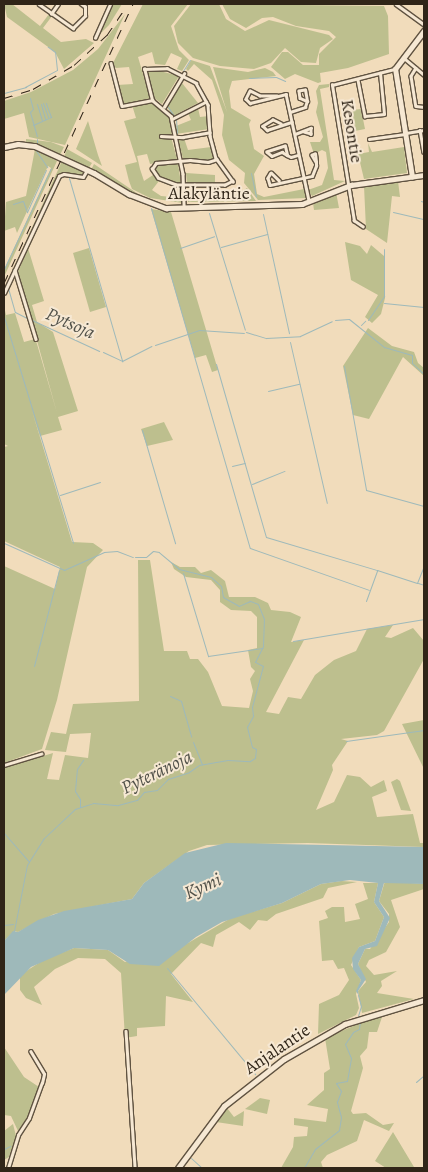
<!DOCTYPE html>
<meta charset="utf-8">
<style>
body{margin:0}
#map{position:relative;width:428px;height:1172px;overflow:hidden;background:#f1dcbb;font-family:Alegreya,serif}
div>[style]{position:absolute}
.green>*{inset:0;background:#bdbf8e}
.water>*{inset:0;background:#9eb9ba}
.stream>*{height:1px;margin:-0.5px;padding:0 0.5px;transform-origin:0.5px;border-radius:0.5px;background:#9eb9ba}
.roads{filter:drop-shadow(1px 0 #605341) drop-shadow(-1px 0 #605341) drop-shadow(0 1px #605341) drop-shadow(0 -1px #605341)}
.street>*{height:2.5px;margin:-1.25px;padding:0 1.25px;transform-origin:1.25px;border-radius:1.25px;background:#f6e8d3}
.secondary>*{height:4.5px;margin:-2.25px;padding:0 2.25px;transform-origin:2.25px;border-radius:2.25px;background:#f6e8d3}
.rail>*{height:1px;margin-top:-0.5px;transform-origin:0;background:repeating-linear-gradient(90deg,#302518 0 9px,transparent 0 18px)}
span{translate:-50% -50%;white-space:nowrap;text-align:center;line-height:1.15;-webkit-text-stroke:4px #f6e8d3;paint-order:stroke}
.street-label{font-size:18px;color:#302518}
.water-label{font-size:19px;color:#515149;font-style:italic}
.frame{position:absolute;inset:0;border:5px solid #302518;pointer-events:none}
</style>
<div id="map">
<div class="green">
<div style="clip-path:polygon(4px 4px,12px 4px,40px 26px,49px 14px,52px 16px,43px 28px,61px 42px,86px 39px,94px 43px,64px 69px,55px 52px,7px 17px)"></div>
<div style="clip-path:polygon(112px 4px,122px 4px,109px 25px,98px 36px)"></div>
<div style="clip-path:polygon(143px 4px,188px 4px,171px 26px,179px 50px,189px 60px,182px 71px,177px 69px,182px 58px,171px 53px,165px 65px,155px 64px,152px 52px,138px 57px,150px 98px,124px 105px,117px 85px,133px 84px,129px 67px,116px 68px,112px 65px)"></div>
<div style="clip-path:polygon(191px 4px,219px 4px,226px 19px,245px 31px,269px 20px,329px 35px,333px 39px,320px 48px,316px 63px,301px 62px,285px 48px,271px 63px,254px 69px,220px 66px,193px 58px,178px 43px,174px 26px)"></div>
<div style="clip-path:polygon(222px 4px,384px 6px,388px 16px,389px 54px,348px 68px,320px 73px,321px 82px,318px 83px,295px 74px,285px 79px,271px 67px,282px 52px,288px 52px,303px 65px,319px 65px,319px 54px,336px 37px,329px 31px,296px 26px,273px 17px,262px 18px,246px 28px,230px 19px)"></div>
<div style="clip-path:polygon(125px 14px,65px 145px,29px 137px,24px 113px,4px 119px,4px 101px,31px 92px,73px 70px,98px 49px)"></div>
<div style="clip-path:polygon(191px 60px,210px 66px,227px 112px,213px 67px,248px 72px,265px 68px,273px 72px,276px 76px,232px 81px,229px 91px,231px 108px,251px 120px,249px 124px,254px 149px,264px 156px,254px 174px,257px 194px,264px 197px,304px 189px,306px 198px,258px 200px,244px 183px,245px 173px,229px 160px,222px 135px,224px 115px,212px 80px,194px 64px,188px 71px,186px 69px)"></div>
<div style="clip-path:polygon(156px 70px,179px 76px,162px 104px,153px 97px,146px 72px)"></div>
<div style="clip-path:polygon(182px 83px,198px 103px,173px 116px,167px 107px)"></div>
<div style="clip-path:polygon(329px 84px,329px 87px,320px 89px,334px 180px,345px 181px,312px 196px,308px 190px,322px 185px,328px 168px,326px 152px,322px 150px,314px 154px,310px 142px,320px 142px,323px 137px,316px 112px,318px 103px,316px 91px,319px 85px)"></div>
<div style="clip-path:polygon(148px 102px,158px 105px,169px 115px,172px 135px,162px 135px,171px 137px,177px 159px,150px 164px,147px 154px,137px 156px,140px 169px,144px 181px,153px 175px,159px 181px,152px 190px,161px 196px,183px 198px,183px 203px,150px 198px,132px 189px,129px 181px,125px 165px,137px 162px,124px 121px,136px 118px,132px 105px)"></div>
<div style="clip-path:polygon(198px 108px,200px 117px,209px 116px,209px 129px,176px 134px,176px 126px,191px 120px,188px 113px)"></div>
<div style="clip-path:polygon(361px 109px,365px 129px,355px 131px,352px 110px)"></div>
<div style="clip-path:polygon(88px 121px,98px 155px,102px 166px,76px 149px)"></div>
<div style="clip-path:polygon(178px 138px,184px 138px,188px 150px,211px 147px,214px 158px,207px 161px,183px 159px)"></div>
<div style="clip-path:polygon(26px 139px,51px 142px,64px 147px,60px 155px,26px 143px)"></div>
<div style="clip-path:polygon(368px 143px,372px 152px,404px 147px,407px 173px,364px 179px,358px 154px,369px 152px)"></div>
<div style="clip-path:polygon(35px 149px,57px 161px,4px 277px,4px 270px,51px 168px,48px 166px,17px 233px,15px 227px,4px 231px,6px 202px,26px 196px)"></div>
<div style="clip-path:polygon(67px 149px,92px 163px,88px 169px,64px 157px)"></div>
<div style="clip-path:polygon(62px 161px,84px 173px,81px 177px,66px 172px,58px 175px,4px 290px)"></div>
<div style="clip-path:polygon(178px 163px,181px 184px,161px 178px,153px 169px,156px 164px)"></div>
<div style="clip-path:polygon(94px 164px,144px 198px,165px 205px,182px 205px,158px 205px,124px 190px,91px 170px)"></div>
<div style="clip-path:polygon(186px 173px,215px 175px,215px 184px,187px 184px)"></div>
<div style="clip-path:polygon(398px 181px,400px 197px,392px 196px,387px 243px,366px 229px,364px 186px)"></div>
<div style="clip-path:polygon(247px 188px,256px 201px,188px 202px,188px 199px,233px 197px)"></div>
<div style="clip-path:polygon(336px 192px,339px 208px,314px 210px,313px 203px)"></div>
<div style="clip-path:polygon(151px 209px,171px 212px,218px 370px,212px 372px,206px 355px,195px 358px)"></div>
<div style="clip-path:polygon(345px 242px,360px 246px,367px 254px,371px 245px,384px 256px,385px 298px,381px 314px,372px 323px,365px 317px,378px 295px,351px 280px)"></div>
<div style="clip-path:polygon(28px 248px,44px 301px,32px 305px,37px 322px,53px 332px,78px 411px,58px 417px,62px 430px,40px 436px,32px 411px,72px 542px,93px 543px,103px 550px,87px 567px,57px 700px,42px 749px,4px 763px,4px 566px,55px 589px,60px 567px,4px 541px,4px 447px,8px 446px,4px 444px,4px 306px,6px 315px,15px 313px,24px 342px,35px 339px,37px 344px,57px 413px,18px 272px)"></div>
<div style="clip-path:polygon(89px 248px,106px 307px,90px 312px,73px 253px)"></div>
<div style="clip-path:polygon(368px 328px,392px 346px,414px 352px,418px 363px,424px 368px,424px 376px,403px 357px,369px 419px,353px 415px,343px 366px)"></div>
<div style="clip-path:polygon(164px 422px,173px 440px,147px 446px,141px 429px)"></div>
<div style="clip-path:polygon(138px 560px,150px 560px,164px 651px,187px 651px,190px 659px,198px 659px,208px 672px,222px 706px,249px 708px,253px 691px,250px 679px,255px 671px,251px 667px,248px 650px,257px 648px,257px 617px,251px 611px,231px 610px,220px 602px,220px 590px,211px 580px,186px 577px,174px 569px,171px 562px,180px 567px,195px 567px,201px 573px,211px 570px,225px 581px,229px 597px,255px 597px,268px 603px,271px 610px,290px 612px,301px 617px,291px 642px,304px 640px,266px 712px,279px 714px,288px 697px,301px 699px,315px 675px,334px 660px,356px 651px,367px 629px,393px 625px,385px 637px,391px 638px,413px 628px,424px 641px,424px 659px,384px 731px,377px 735px,341px 739px,348px 741px,332px 765px,333px 770px,316px 810px,334px 802px,347px 775px,360px 777px,371px 787px,384px 780px,387px 791px,372px 797px,377px 817px,413px 814px,420px 843px,424px 843px,424px 847px,308px 843px,207px 845px,189px 851px,144px 883px,132px 899px,54px 914px,18px 932px,14px 931px,4px 941px,4px 768px,53px 753px,47px 779px,59px 780px,65px 755px,88px 758px,91px 733px,70px 734px,66px 752px,45px 750px,51px 732px,66px 734px,73px 704px,139px 701px)"></div>
<div style="clip-path:polygon(424px 717px,424px 769px,402px 724px,424px 720px)"></div>
<div style="clip-path:polygon(397px 779px,400px 781px,411px 811px,401px 810px,391px 782px)"></div>
<div style="clip-path:polygon(341px 881px,357px 882px,328px 888px,323px 898px,276px 914px,267px 921px,258px 920px,250px 930px,239px 922px,216px 935px,213px 947px,201px 943px,171px 974px,193px 1002px,166px 996px,165px 1026px,137px 1028px,137px 1036px,125px 1038px,121px 973px,105px 959px,78px 958px,55px 969px,34px 987px,42px 1005px,26px 998px,20px 990px,20px 975px,45px 959px,74px 948px,108px 950px,125px 962px,188px 943px,231px 918px,282px 903px,321px 884px)"></div>
<div style="clip-path:polygon(385px 881px,424px 884px,424px 889px,391px 900px,400px 927px,386px 952px,369px 960px,366px 966px,374px 975px,397px 971px,381px 981px,382px 986px,377px 993px,414px 999px,362px 1013px,358px 991px,366px 982px,358px 964px,365px 949px,370px 949px,389px 922px,389px 914px,379px 901px)"></div>
<div style="clip-path:polygon(363px 883px,378px 883px,374px 902px,384px 917px,375px 941px,359px 947px,351px 965px,361px 980px,356px 994px,359px 1008px,356px 1015px,318px 1034px,319px 1004px,339px 995px,349px 980px,344px 968px,338px 969px,333px 960px,322px 961px,319px 921px,328px 918px,325px 911px,332px 907px,344px 907px,345px 922px,360px 919px,355px 904px,368px 899px)"></div>
<div style="clip-path:polygon(377px 1016px,382px 1017px,377px 1032px,369px 1032px,367px 1048px,360px 1056px,363px 1068px,351px 1111px,353px 1114px,366px 1113px,383px 1125px,394px 1123px,389px 1131px,364px 1120px,357px 1141px,327px 1155px,321px 1162px,323px 1168px,281px 1168px,293px 1147px,294px 1137px,307px 1136px,308px 1127px,294px 1125px,294px 1118px,326px 1122px,328px 1109px,307px 1105px,324px 1090px,324px 1073px,330px 1069px,325px 1038px)"></div>
<div style="clip-path:polygon(4px 1047px,24px 1077px,39px 1087px,27px 1118px,18px 1131px,11px 1116px,4px 1115px)"></div>
<div style="clip-path:polygon(260px 1098px,270px 1100px,267px 1114px,245px 1109px)"></div>
<div style="clip-path:polygon(227px 1108px,234px 1117px,244px 1111px,243px 1126px,216px 1122px)"></div>
<div style="clip-path:polygon(13px 1124px,16px 1136px,9px 1157px,4px 1160px,4px 1131px)"></div>
<div style="clip-path:polygon(393px 1132px,414px 1167px,415px 1168px,386px 1168px,375px 1161px)"></div>
</div>
<div class="water">
<div style="clip-path:polygon(226px 843px,424px 847px,424px 884px,384px 883px,379px 901px,390px 918px,377px 946px,365px 949px,358px 964px,366px 979px,358px 991px,359px 996px,356px 991px,361px 980px,353px 969px,352px 958px,359px 947px,375px 941px,384px 917px,374px 902px,378px 883px,350px 880px,321px 884px,282px 903px,222px 922px,196px 937px,159px 966px,130px 964px,108px 950px,74px 948px,31px 967px,4px 995px,4px 941px,13px 931px,18px 932px,38px 920px,64px 911px,132px 899px,144px 883px,185px 853px)"></div>
</div>
<div class="stream">
<div style="left:183px;top:71px;width:13px;rotate:-58deg"></div>
<div style="left:249px;top:78px;width:27px;rotate:-2deg"></div>
<div style="left:276px;top:77px;width:10px;rotate:24deg"></div>
<div style="left:25px;top:87px;width:36px;rotate:-28deg"></div>
<div style="left:57px;top:70px;width:18px;rotate:-96deg"></div>
<div style="left:55px;top:52px;width:9px;rotate:-144deg"></div>
<div style="left:4px;top:93px;width:23px;rotate:-15deg"></div>
<div style="left:30px;top:98px;width:11px;rotate:75deg"></div>
<div style="left:33px;top:109px;width:4px;rotate:135deg"></div>
<div style="left:30px;top:112px;width:25px;rotate:74deg"></div>
<div style="left:43px;top:103px;width:15px;rotate:70deg"></div>
<div style="left:37px;top:104px;width:17px;rotate:73deg"></div>
<div style="left:41px;top:104px;width:16px;rotate:75deg"></div>
<div style="left:168px;top:107px;width:11px;rotate:56deg"></div>
<div style="left:176px;top:119px;width:14px;rotate:86deg"></div>
<div style="left:33px;top:125px;width:20px;rotate:-24deg"></div>
<div style="left:51px;top:117px;width:15px;rotate:-110deg"></div>
<div style="left:37px;top:144px;width:5px;rotate:-90deg"></div>
<div style="left:35px;top:149px;width:22px;rotate:56deg"></div>
<div style="left:251px;top:173px;width:24px;rotate:78deg"></div>
<div style="left:69px;top:178px;width:191px;rotate:73.8deg"></div>
<div style="left:421px;top:201px;width:3px;rotate:18deg"></div>
<div style="left:13px;top:204px;width:10px;rotate:-17deg"></div>
<div style="left:23px;top:201px;width:12px;rotate:70deg"></div>
<div style="left:27px;top:212px;width:46px;rotate:-65.7deg"></div>
<div style="left:151px;top:208px;width:354px;rotate:73.8deg"></div>
<div style="left:250px;top:548px;width:126px;rotate:19.4deg"></div>
<div style="left:393px;top:212px;width:32px;rotate:13deg"></div>
<div style="left:209px;top:213px;width:122px;rotate:72.9deg"></div>
<div style="left:263px;top:214px;width:122px;rotate:77.7deg"></div>
<div style="left:221px;top:247px;width:48px;rotate:-15.8deg"></div>
<div style="left:180px;top:248px;width:36px;rotate:-19deg"></div>
<div style="left:4px;top:269px;width:111px;rotate:-65deg"></div>
<div style="left:5px;top:285px;width:1px"></div>
<div style="left:8px;top:288px;width:25px;rotate:74deg"></div>
<div style="left:15px;top:312px;width:16px;rotate:27deg"></div>
<div style="left:384px;top:303px;width:40px;rotate:5.7deg"></div>
<div style="left:4px;top:317px;width:236px;rotate:73deg"></div>
<div style="left:32px;top:320px;width:74px;rotate:24.8deg"></div>
<div style="left:335px;top:320px;width:14px;rotate:-4deg"></div>
<div style="left:349px;top:319px;width:45px;rotate:38.7deg"></div>
<div style="left:384px;top:347px;width:29px;rotate:16deg"></div>
<div style="left:412px;top:355px;width:8px;rotate:90deg"></div>
<div style="left:412px;top:363px;width:16px;rotate:43deg"></div>
<div style="left:368px;top:320px;width:29px;rotate:-56deg"></div>
<div style="left:384px;top:296px;width:47px;rotate:-90deg"></div>
<div style="left:361px;top:325px;width:6px;rotate:-45deg"></div>
<div style="left:246px;top:332px;width:21px;rotate:17deg"></div>
<div style="left:266px;top:338px;width:34px;rotate:-3deg"></div>
<div style="left:300px;top:336px;width:35px;rotate:-25deg"></div>
<div style="left:290px;top:342px;width:165px;rotate:77.1deg"></div>
<div style="left:155px;top:345px;width:46px;rotate:-18.8deg"></div>
<div style="left:199px;top:330px;width:45px;rotate:3.8deg"></div>
<div style="left:103px;top:352px;width:21px;rotate:25deg"></div>
<div style="left:122px;top:361px;width:33px;rotate:-27deg"></div>
<div style="left:216px;top:364px;width:180px;rotate:73.9deg"></div>
<div style="left:266px;top:537px;width:116px;rotate:16.6deg"></div>
<div style="left:344px;top:366px;width:126px;rotate:79.9deg"></div>
<div style="left:366px;top:490px;width:60px;rotate:15.4deg"></div>
<div style="left:268px;top:391px;width:32px;rotate:-13deg"></div>
<div style="left:142px;top:430px;width:118px;rotate:73.7deg"></div>
<div style="left:232px;top:466px;width:13px;rotate:-13deg"></div>
<div style="left:252px;top:484px;width:35px;rotate:-22deg"></div>
<div style="left:60px;top:495px;width:42px;rotate:-18deg"></div>
<div style="left:4px;top:543px;width:66px;rotate:24.2deg"></div>
<div style="left:64px;top:570px;width:44px;rotate:-24.2deg"></div>
<div style="left:104px;top:552px;width:13px;rotate:-4deg"></div>
<div style="left:117px;top:551px;width:17px;rotate:21deg"></div>
<div style="left:183px;top:573px;width:87px;rotate:73.2deg"></div>
<div style="left:208px;top:656px;width:55px;rotate:-8.4deg"></div>
<div style="left:418px;top:583px;width:6px;rotate:18deg"></div>
<div style="left:366px;top:601px;width:33px;rotate:-70deg"></div>
<div style="left:377px;top:570px;width:42px;rotate:18deg"></div>
<div style="left:417px;top:583px;width:18px;rotate:-68deg"></div>
<div style="left:293px;top:641px;width:133px;rotate:-9.5deg"></div>
<div style="left:34px;top:666px;width:99px;rotate:-75.4deg"></div>
<div style="left:170px;top:696px;width:12px;rotate:24deg"></div>
<div style="left:181px;top:701px;width:37px;rotate:74deg"></div>
<div style="left:346px;top:741px;width:79px;rotate:-8deg"></div>
<div style="left:193px;top:742px;width:24px;rotate:68deg"></div>
<div style="left:80px;top:807px;width:8px;rotate:-90deg"></div>
<div style="left:80px;top:799px;width:9px;rotate:-122deg"></div>
<div style="left:75px;top:791px;width:22px;rotate:-85deg"></div>
<div style="left:77px;top:769px;width:11px;rotate:-56deg"></div>
<div style="left:4px;top:833px;width:38px;rotate:49deg"></div>
<div style="left:4px;top:925px;width:9px;rotate:-6deg"></div>
<div style="left:14px;top:931px;width:67px;rotate:-78.9deg"></div>
<div style="left:27px;top:865px;width:31px;rotate:-58deg"></div>
<div style="left:43px;top:839px;width:44px;rotate:-43.2deg"></div>
<div style="left:75px;top:809px;width:19px;rotate:-18deg"></div>
<div style="left:93px;top:803px;width:25px;rotate:5deg"></div>
<div style="left:118px;top:805px;width:20px;rotate:-15deg"></div>
<div style="left:137px;top:800px;width:11px;rotate:-49deg"></div>
<div style="left:144px;top:792px;width:13px;rotate:-9deg"></div>
<div style="left:157px;top:790px;width:16px;rotate:-45deg"></div>
<div style="left:168px;top:779px;width:22px;rotate:-18deg"></div>
<div style="left:189px;top:772px;width:12px;rotate:-35deg"></div>
<div style="left:199px;top:765px;width:29px;rotate:-10deg"></div>
<div style="left:228px;top:760px;width:22px;rotate:3deg"></div>
<div style="left:250px;top:761px;width:6px;rotate:-31deg"></div>
<div style="left:255px;top:758px;width:9px;rotate:-84deg"></div>
<div style="left:256px;top:749px;width:4px;rotate:-153deg"></div>
<div style="left:252px;top:747px;width:21px;rotate:-104deg"></div>
<div style="left:247px;top:727px;width:13px;rotate:-61deg"></div>
<div style="left:253px;top:716px;width:9px;rotate:-96deg"></div>
<div style="left:252px;top:707px;width:42px;rotate:-75deg"></div>
<div style="left:263px;top:666px;width:9px;rotate:-153deg"></div>
<div style="left:255px;top:662px;width:18px;rotate:-63deg"></div>
<div style="left:263px;top:646px;width:27px;rotate:-88deg"></div>
<div style="left:264px;top:619px;width:16px;rotate:-112deg"></div>
<div style="left:258px;top:604px;width:9px;rotate:-159deg"></div>
<div style="left:250px;top:601px;width:12px;rotate:156deg"></div>
<div style="left:239px;top:606px;width:18px;rotate:-151deg"></div>
<div style="left:223px;top:597px;width:11px;rotate:-100deg"></div>
<div style="left:221px;top:586px;width:13px;rotate:-138deg"></div>
<div style="left:211px;top:577px;width:33px;rotate:-166deg"></div>
<div style="left:179px;top:569px;width:26px;rotate:-140deg"></div>
<div style="left:159px;top:552px;width:6px;rotate:-171deg"></div>
<div style="left:153px;top:551px;width:9px;rotate:139deg"></div>
<div style="left:146px;top:557px;width:11px;rotate:180deg"></div>
<div style="left:167px;top:968px;width:138px;rotate:50.3deg"></div>
<div style="left:358px;top:995px;width:11px;rotate:75deg"></div>
<div style="left:361px;top:1006px;width:10px;rotate:107deg"></div>
<div style="left:416px;top:1082px;width:11px;rotate:-41deg"></div>
<div style="left:4px;top:1149px;width:7px;rotate:-27deg"></div>
<div style="left:191px;top:1158px;width:15px;rotate:42deg"></div>
<div style="left:304px;top:1168px;width:22px;rotate:-60deg"></div>
<div style="left:315px;top:1149px;width:31px;rotate:-38deg"></div>
<div style="left:339px;top:1130px;width:13px;rotate:-81deg"></div>
<div style="left:341px;top:1117px;width:16px;rotate:-105deg"></div>
<div style="left:337px;top:1102px;width:12px;rotate:-70deg"></div>
<div style="left:341px;top:1091px;width:9px;rotate:-122deg"></div>
<div style="left:336px;top:1083px;width:11px;rotate:-10deg"></div>
<div style="left:347px;top:1081px;width:23px;rotate:-80deg"></div>
<div style="left:351px;top:1058px;width:15px;rotate:-113deg"></div>
<div style="left:345px;top:1044px;width:14px;rotate:-56deg"></div>
<div style="left:353px;top:1032px;width:7px;rotate:-27deg"></div>
<div style="left:359px;top:1029px;width:8px;rotate:-83deg"></div>
</div>
<div class="roads">
<div class="street">
<div style="left:39px;top:4px;width:42px;rotate:35.2deg"></div>
<div style="left:73px;top:28px;width:17px;rotate:-45deg"></div>
<div style="left:85px;top:16px;width:9px;rotate:-90deg"></div>
<div style="left:85px;top:7px;width:5px;rotate:-143deg"></div>
<div style="left:396px;top:4px;width:34px;rotate:36deg"></div>
<div style="left:51px;top:14px;width:12px;rotate:-55deg"></div>
<div style="left:95px;top:38px;width:37px;rotate:-66deg"></div>
<div style="left:404px;top:58px;width:26px;rotate:40deg"></div>
<div style="left:111px;top:63px;width:44px;rotate:75.7deg"></div>
<div style="left:122px;top:106px;width:31px;rotate:-11deg"></div>
<div style="left:152px;top:100px;width:25px;rotate:40deg"></div>
<div style="left:171px;top:116px;width:59px;rotate:78.3deg"></div>
<div style="left:183px;top:174px;width:32px;rotate:88deg"></div>
<div style="left:416px;top:68px;width:9px;rotate:122deg"></div>
<div style="left:411px;top:76px;width:30px;rotate:81deg"></div>
<div style="left:416px;top:106px;width:8px;rotate:7deg"></div>
<div style="left:358px;top:80px;width:37px;rotate:79deg"></div>
<div style="left:365px;top:116px;width:19px;rotate:-6deg"></div>
<div style="left:384px;top:114px;width:41px;rotate:-95.6deg"></div>
<div style="left:277px;top:96px;width:17px;rotate:180deg"></div>
<div style="left:260px;top:96px;width:11px;rotate:-153deg"></div>
<div style="left:250px;top:91px;width:9px;rotate:117deg"></div>
<div style="left:246px;top:99px;width:6px;rotate:45deg"></div>
<div style="left:250px;top:103px;width:37px;rotate:-14deg"></div>
<div style="left:286px;top:94px;width:108px;rotate:77.8deg"></div>
<div style="left:152px;top:100px;width:32px;rotate:-104deg"></div>
<div style="left:144px;top:69px;width:23px;rotate:-2deg"></div>
<div style="left:167px;top:68px;width:33px;rotate:27deg"></div>
<div style="left:196px;top:83px;width:25px;rotate:61deg"></div>
<div style="left:208px;top:105px;width:31px;rotate:86deg"></div>
<div style="left:210px;top:136px;width:23px;rotate:75deg"></div>
<div style="left:216px;top:158px;width:29px;rotate:54deg"></div>
<div style="left:233px;top:181px;width:9px;rotate:153deg"></div>
<div style="left:225px;top:185px;width:49px;rotate:180deg"></div>
<div style="left:176px;top:185px;width:19px;rotate:-159deg"></div>
<div style="left:158px;top:178px;width:11px;rotate:-124deg"></div>
<div style="left:152px;top:169px;width:7px;rotate:-56deg"></div>
<div style="left:156px;top:163px;width:34px;rotate:-5deg"></div>
<div style="left:190px;top:160px;width:18px;rotate:6deg"></div>
<div style="left:208px;top:162px;width:9px;rotate:-18deg"></div>
<div style="left:164px;top:107px;width:39px;rotate:-59deg"></div>
<div style="left:290px;top:112px;width:16px;rotate:-18deg"></div>
<div style="left:305px;top:107px;width:6px;rotate:-72deg"></div>
<div style="left:307px;top:101px;width:11px;rotate:-100deg"></div>
<div style="left:305px;top:90px;width:6px;rotate:171deg"></div>
<div style="left:299px;top:91px;width:7px;rotate:82deg"></div>
<div style="left:300px;top:98px;width:8px;rotate:23deg"></div>
<div style="left:172px;top:119px;width:38px;rotate:-27deg"></div>
<div style="left:281px;top:124px;width:9px;rotate:-153deg"></div>
<div style="left:273px;top:120px;width:12px;rotate:149deg"></div>
<div style="left:263px;top:126px;width:6px;rotate:45deg"></div>
<div style="left:267px;top:130px;width:26px;rotate:-18deg"></div>
<div style="left:420px;top:130px;width:22px;rotate:80deg"></div>
<div style="left:406px;top:133px;width:18px;rotate:-9deg"></div>
<div style="left:295px;top:134px;width:17px;rotate:-21deg"></div>
<div style="left:311px;top:128px;width:6px;rotate:90deg"></div>
<div style="left:311px;top:134px;width:7px;rotate:-164deg"></div>
<div style="left:161px;top:136px;width:22px;rotate:3deg"></div>
<div style="left:183px;top:137px;width:27px;rotate:-10deg"></div>
<div style="left:369px;top:139px;width:36px;rotate:-8deg"></div>
<div style="left:287px;top:155px;width:9px;rotate:-103deg"></div>
<div style="left:285px;top:146px;width:19px;rotate:162deg"></div>
<div style="left:267px;top:152px;width:6px;rotate:39deg"></div>
<div style="left:272px;top:156px;width:11px;rotate:-22deg"></div>
<div style="left:282px;top:152px;width:6px;rotate:31deg"></div>
<div style="left:287px;top:155px;width:4px;rotate:27deg"></div>
<div style="left:291px;top:157px;width:7px;rotate:-16deg"></div>
<div style="left:279px;top:181px;width:11px;rotate:-135deg"></div>
<div style="left:271px;top:173px;width:6px;rotate:121deg"></div>
<div style="left:268px;top:178px;width:7px;rotate:74deg"></div>
<div style="left:270px;top:185px;width:43px;rotate:-12.1deg"></div>
<div style="left:312px;top:176px;width:11px;rotate:-68deg"></div>
<div style="left:316px;top:166px;width:4px;rotate:-90deg"></div>
<div style="left:316px;top:162px;width:8px;rotate:-97deg"></div>
<div style="left:315px;top:154px;width:3px;rotate:162deg"></div>
<div style="left:312px;top:155px;width:8px;rotate:60deg"></div>
<div style="left:363px;top:227px;width:11px;rotate:-146deg"></div>
<div style="left:354px;top:221px;width:138px;rotate:-99.2deg"></div>
<div style="left:332px;top:85px;width:65px;rotate:-14.3deg"></div>
<div style="left:15px;top:270px;width:72px;rotate:73.1deg"></div>
<div style="left:4px;top:293px;width:129px;rotate:-64.8deg"></div>
<div style="left:59px;top:176px;width:5px;rotate:-22deg"></div>
<div style="left:64px;top:174px;width:19px;rotate:9deg"></div>
<div style="left:83px;top:177px;width:8px;rotate:-60deg"></div>
<div style="left:4px;top:765px;width:39px;rotate:-17deg"></div>
<div style="left:126px;top:1031px;width:137px;rotate:86.2deg"></div>
<div style="left:8px;top:1168px;width:34px;rotate:-73deg"></div>
<div style="left:18px;top:1135px;width:20px;rotate:-57deg"></div>
<div style="left:29px;top:1118px;width:37px;rotate:-70deg"></div>
<div style="left:42px;top:1083px;width:9px;rotate:-77deg"></div>
<div style="left:44px;top:1074px;width:26px;rotate:-121deg"></div>
</div>
<div class="secondary">
<div style="left:4px;top:147px;width:14px;rotate:-12deg"></div>
<div style="left:18px;top:144px;width:17px;rotate:7deg"></div>
<div style="left:35px;top:146px;width:65px;rotate:24.6deg"></div>
<div style="left:94px;top:173px;width:41px;rotate:31deg"></div>
<div style="left:129px;top:194px;width:40px;rotate:21deg"></div>
<div style="left:166px;top:208px;width:136px;rotate:-1.7deg"></div>
<div style="left:302px;top:204px;width:53px;rotate:-21.2deg"></div>
<div style="left:351px;top:185px;width:74px;rotate:-7.8deg"></div>
<div style="left:412px;top:177px;width:109px;rotate:-98.9deg"></div>
<div style="left:395px;top:69px;width:48px;rotate:-52.7deg"></div>
<div style="left:178px;top:1168px;width:77px;rotate:-53.4deg"></div>
<div style="left:224px;top:1106px;width:76px;rotate:-38.1deg"></div>
<div style="left:284px;top:1059px;width:70px;rotate:-29.8deg"></div>
<div style="left:345px;top:1024px;width:83px;rotate:-16.9deg"></div>
</div>
</div>
<div class="rail">
<div style="left:4px;top:98px;width:30px;rotate:-17deg"></div>
<div style="left:33px;top:89px;width:48px;rotate:-30.3deg"></div>
<div style="left:74px;top:65px;width:45px;rotate:-42.3deg"></div>
<div style="left:107px;top:35px;width:30px;rotate:-56deg"></div>
<div style="left:4px;top:283px;width:307px;rotate:-65.2deg"></div>
</div>
<div class="street-label">
<span style="left:352px;top:131px;rotate:81deg">Kesontie</span>
<span style="left:209px;top:193px">Alakyläntie</span>
<span style="left:277px;top:1049px;rotate:-34deg">Anjalantie</span>
</div>
<div class="water-label">
<span style="left:70px;top:324px;rotate:24deg">Pytsoja</span>
<span style="left:157px;top:773px;rotate:-26deg">Pyteränoja</span>
<span style="left:203px;top:887px;rotate:-24deg">Kymi</span>
</div>
<div class="frame"></div>
</div>
